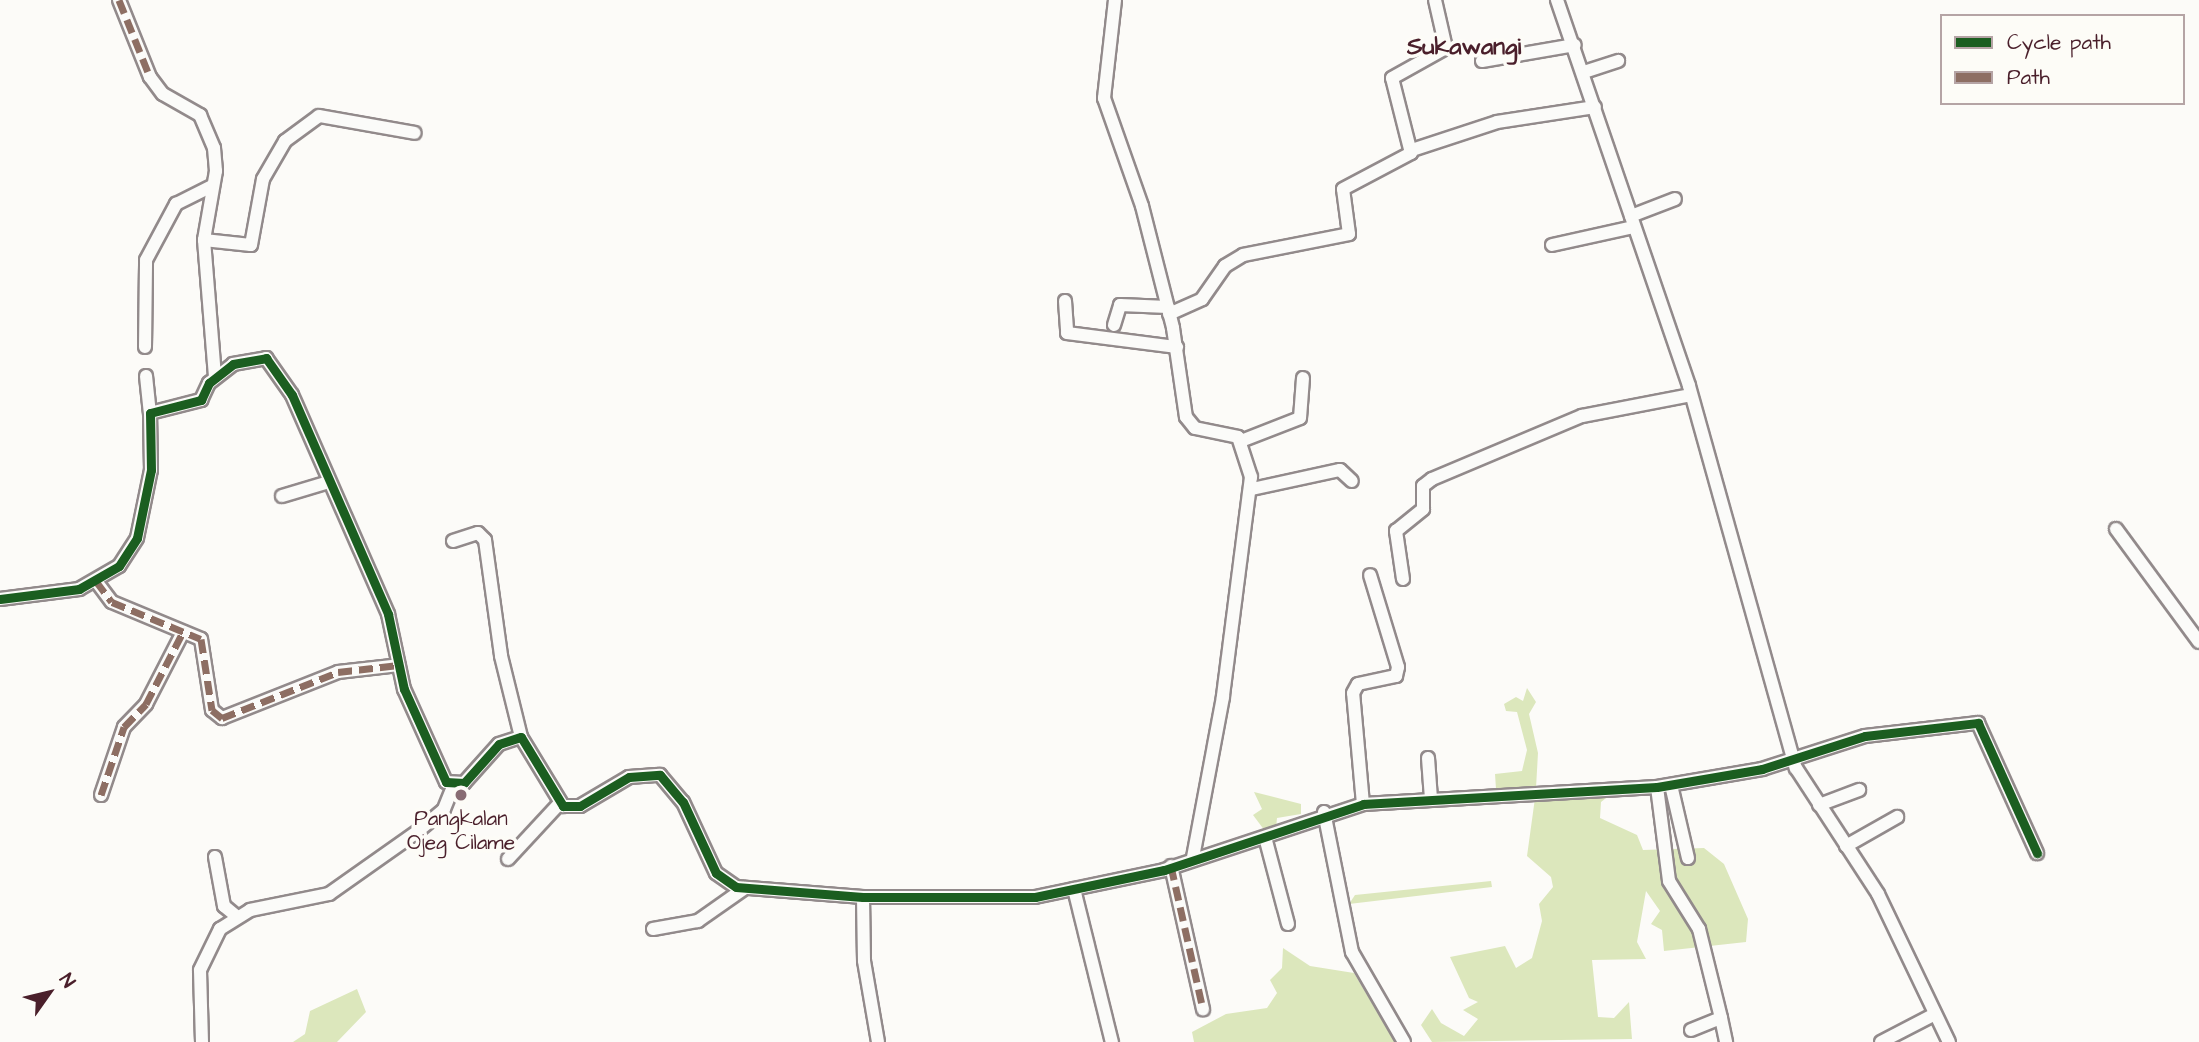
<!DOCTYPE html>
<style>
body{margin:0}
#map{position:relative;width:2199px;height:1042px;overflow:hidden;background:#fcfbf8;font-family:"Architects Daughter",sans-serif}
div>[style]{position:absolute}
.green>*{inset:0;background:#dce7bc}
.roads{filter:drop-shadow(2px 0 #928a8b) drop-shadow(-2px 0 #928a8b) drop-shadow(0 2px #928a8b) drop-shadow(0 -2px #928a8b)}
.minor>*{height:12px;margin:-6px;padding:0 6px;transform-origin:6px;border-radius:6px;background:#fbfbf9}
.quiet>*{height:7px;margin-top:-3.5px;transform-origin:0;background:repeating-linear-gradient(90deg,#8d6e63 0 14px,transparent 0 21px)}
.cycleway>*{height:9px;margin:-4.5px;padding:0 4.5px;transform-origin:4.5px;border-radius:4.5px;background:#1b5e20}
.dots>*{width:19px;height:19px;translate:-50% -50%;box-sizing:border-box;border:4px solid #fdfcf7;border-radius:50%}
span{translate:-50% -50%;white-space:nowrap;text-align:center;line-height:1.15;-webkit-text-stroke:7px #fdfcf7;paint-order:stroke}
.poi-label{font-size:21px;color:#4a1f2b}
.quarter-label{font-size:24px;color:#4a1f2b;font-weight:700}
.legend{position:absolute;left:1940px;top:14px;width:245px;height:91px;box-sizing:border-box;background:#fdfcf7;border:2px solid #b5a4a5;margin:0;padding:9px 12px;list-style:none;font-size:21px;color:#4a1f2b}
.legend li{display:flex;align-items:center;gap:14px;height:35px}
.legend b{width:35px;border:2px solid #b5a4a5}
.north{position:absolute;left:14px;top:958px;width:70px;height:70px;-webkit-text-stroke:5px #fdfcf7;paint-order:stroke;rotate:56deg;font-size:19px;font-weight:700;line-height:28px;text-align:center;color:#4a1f2b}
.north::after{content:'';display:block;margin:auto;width:24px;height:32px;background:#4a1f2b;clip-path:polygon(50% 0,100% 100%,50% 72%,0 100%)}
</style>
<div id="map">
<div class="green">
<div style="clip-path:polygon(1527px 688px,1536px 702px,1529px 714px,1538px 753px,1536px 788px,1496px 789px,1495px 774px,1522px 771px,1527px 750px,1517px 712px,1506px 711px,1504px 704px,1516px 697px,1523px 701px)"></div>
<div style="clip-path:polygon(1254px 792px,1301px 804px,1301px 814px,1277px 818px,1276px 828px,1265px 831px,1253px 815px,1262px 809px)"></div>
<div style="clip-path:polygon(1610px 795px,1601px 802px,1600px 818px,1637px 835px,1643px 850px,1704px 848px,1724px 864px,1748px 919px,1746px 942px,1664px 951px,1662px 930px,1651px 924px,1660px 911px,1646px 891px,1637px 942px,1646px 959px,1592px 960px,1598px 1017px,1614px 1018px,1629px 1002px,1632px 1039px,1432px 1042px,1421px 1025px,1432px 1009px,1441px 1023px,1464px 1036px,1478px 1019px,1463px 1010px,1478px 1002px,1469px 998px,1450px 957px,1505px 946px,1516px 968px,1532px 958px,1542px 921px,1539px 904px,1553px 887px,1551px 877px,1527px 856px,1535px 798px)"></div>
<div style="clip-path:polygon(1491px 881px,1492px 887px,1349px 904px,1355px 895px)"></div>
<div style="clip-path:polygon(1283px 948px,1310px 966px,1354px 973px,1395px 1042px,1194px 1042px,1192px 1032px,1226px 1014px,1267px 1008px,1277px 993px,1270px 980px,1282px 968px)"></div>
<div style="clip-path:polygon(357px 989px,366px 1012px,337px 1042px,293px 1042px,305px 1034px,310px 1011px)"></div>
</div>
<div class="roads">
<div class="minor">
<div style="left:119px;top:0;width:83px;rotate:68.1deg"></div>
<div style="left:150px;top:77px;width:21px;rotate:53deg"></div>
<div style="left:163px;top:94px;width:43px;rotate:29.6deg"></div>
<div style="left:200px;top:115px;width:36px;rotate:67deg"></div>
<div style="left:214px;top:148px;width:23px;rotate:85deg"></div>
<div style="left:216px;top:171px;width:70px;rotate:99.9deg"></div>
<div style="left:204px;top:240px;width:136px;rotate:85.4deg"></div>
<div style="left:1115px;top:0;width:99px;rotate:96.4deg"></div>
<div style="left:1104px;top:98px;width:114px;rotate:70.6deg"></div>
<div style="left:1142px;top:206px;width:126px;rotate:75.7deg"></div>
<div style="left:1173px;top:328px;width:90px;rotate:81.7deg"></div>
<div style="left:1186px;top:417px;width:14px;rotate:51deg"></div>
<div style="left:1195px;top:428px;width:44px;rotate:11.8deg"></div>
<div style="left:1238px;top:437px;width:42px;rotate:72deg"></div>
<div style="left:1251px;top:477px;width:222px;rotate:97.3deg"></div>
<div style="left:1223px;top:697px;width:163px;rotate:100.6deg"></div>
<div style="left:1557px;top:0;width:408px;rotate:71.1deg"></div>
<div style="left:1689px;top:386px;width:397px;rotate:74.4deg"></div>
<div style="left:1796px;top:768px;width:150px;rotate:56.9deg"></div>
<div style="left:1878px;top:894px;width:164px;rotate:64.4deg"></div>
<div style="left:1482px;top:61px;width:94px;rotate:-9.8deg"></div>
<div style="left:1584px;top:72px;width:36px;rotate:-18deg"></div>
<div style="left:1412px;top:150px;width:89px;rotate:-18.2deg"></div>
<div style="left:1497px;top:122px;width:99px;rotate:-8.7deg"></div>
<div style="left:1631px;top:216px;width:47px;rotate:-21.1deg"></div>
<div style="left:204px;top:240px;width:47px;rotate:6.1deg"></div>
<div style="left:251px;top:245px;width:67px;rotate:-79.7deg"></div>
<div style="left:263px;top:179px;width:44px;rotate:-59.9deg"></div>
<div style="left:285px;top:141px;width:42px;rotate:-36.3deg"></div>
<div style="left:319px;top:116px;width:97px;rotate:10deg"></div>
<div style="left:1552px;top:245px;width:84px;rotate:-12.4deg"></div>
<div style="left:1065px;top:301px;width:32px;rotate:86deg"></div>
<div style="left:1067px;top:333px;width:111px;rotate:7.3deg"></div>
<div style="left:1169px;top:314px;width:36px;rotate:-24deg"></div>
<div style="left:1202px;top:299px;width:40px;rotate:-55.1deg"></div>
<div style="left:1225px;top:266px;width:21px;rotate:-31deg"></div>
<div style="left:1243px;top:255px;width:108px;rotate:-11.2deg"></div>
<div style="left:1349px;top:234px;width:45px;rotate:-97.6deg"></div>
<div style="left:1343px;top:189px;width:77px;rotate:-27.9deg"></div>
<div style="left:1411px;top:153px;width:77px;rotate:-104.2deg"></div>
<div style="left:1392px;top:78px;width:62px;rotate:-29.1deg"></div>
<div style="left:1446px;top:48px;width:49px;rotate:-102.9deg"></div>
<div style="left:1114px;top:325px;width:21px;rotate:-73deg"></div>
<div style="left:1120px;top:305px;width:48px;rotate:2.4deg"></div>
<div style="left:145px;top:347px;width:87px;rotate:-89.3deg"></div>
<div style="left:146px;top:260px;width:64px;rotate:-61.8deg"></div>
<div style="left:176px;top:204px;width:40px;rotate:-26.6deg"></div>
<div style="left:146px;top:376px;width:37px;rotate:84deg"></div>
<div style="left:1241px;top:441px;width:63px;rotate:-21.3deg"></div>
<div style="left:1300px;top:418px;width:40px;rotate:-85.7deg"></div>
<div style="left:1252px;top:489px;width:90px;rotate:-12.2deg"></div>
<div style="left:1340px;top:470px;width:16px;rotate:43deg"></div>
<div style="left:282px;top:496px;width:49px;rotate:-16.6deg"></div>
<div style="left:2116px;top:529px;width:140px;rotate:53.7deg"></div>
<div style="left:453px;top:541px;width:26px;rotate:-18deg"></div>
<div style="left:478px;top:533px;width:10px;rotate:45deg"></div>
<div style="left:485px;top:540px;width:117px;rotate:82.1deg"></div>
<div style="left:501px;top:656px;width:83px;rotate:76.1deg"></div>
<div style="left:1403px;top:579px;width:49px;rotate:-98.3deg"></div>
<div style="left:1396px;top:531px;width:35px;rotate:-39deg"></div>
<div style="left:1423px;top:509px;width:23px;rotate:-90deg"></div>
<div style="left:1423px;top:486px;width:11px;rotate:-38deg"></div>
<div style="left:1432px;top:479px;width:163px;rotate:-22.8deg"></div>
<div style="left:1582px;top:416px;width:111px;rotate:-10.9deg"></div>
<div style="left:96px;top:581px;width:26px;rotate:53deg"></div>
<div style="left:112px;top:602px;width:96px;rotate:22.6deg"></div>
<div style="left:201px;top:639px;width:72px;rotate:81.2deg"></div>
<div style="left:212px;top:710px;width:13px;rotate:39deg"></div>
<div style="left:222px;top:718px;width:125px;rotate:-21.6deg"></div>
<div style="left:338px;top:672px;width:61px;rotate:-6.5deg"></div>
<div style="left:0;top:599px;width:80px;rotate:-7.2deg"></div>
<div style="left:79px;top:589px;width:46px;rotate:-29.9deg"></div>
<div style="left:119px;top:566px;width:33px;rotate:-57deg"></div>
<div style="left:137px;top:538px;width:69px;rotate:-78.4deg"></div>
<div style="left:151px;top:470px;width:57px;rotate:-91deg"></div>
<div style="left:150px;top:413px;width:53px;rotate:-14.3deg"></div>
<div style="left:201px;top:400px;width:19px;rotate:-65deg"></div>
<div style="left:209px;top:383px;width:31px;rotate:-38deg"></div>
<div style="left:233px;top:364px;width:34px;rotate:-10deg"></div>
<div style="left:266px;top:358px;width:45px;rotate:54.9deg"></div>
<div style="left:292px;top:395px;width:239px;rotate:66.3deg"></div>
<div style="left:388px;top:614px;width:77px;rotate:78deg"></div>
<div style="left:404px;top:689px;width:102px;rotate:65.7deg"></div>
<div style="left:446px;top:782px;width:18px;rotate:3deg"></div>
<div style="left:464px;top:783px;width:52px;rotate:-48.1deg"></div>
<div style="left:499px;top:744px;width:23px;rotate:-18deg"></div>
<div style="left:521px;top:737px;width:81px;rotate:58.7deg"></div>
<div style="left:563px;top:806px;width:17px"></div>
<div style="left:580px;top:806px;width:57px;rotate:-30.6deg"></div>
<div style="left:629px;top:777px;width:31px;rotate:-4deg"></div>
<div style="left:660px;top:775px;width:35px;rotate:50deg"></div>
<div style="left:683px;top:802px;width:78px;rotate:65.1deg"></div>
<div style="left:716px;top:873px;width:24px;rotate:35deg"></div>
<div style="left:736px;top:887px;width:127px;rotate:4.5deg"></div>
<div style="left:863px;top:897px;width:172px"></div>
<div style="left:1035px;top:897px;width:132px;rotate:-11.8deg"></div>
<div style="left:1164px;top:870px;width:210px;rotate:-18.3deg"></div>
<div style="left:1363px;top:804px;width:294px;rotate:-3.3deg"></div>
<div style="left:1657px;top:787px;width:107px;rotate:-9.7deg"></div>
<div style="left:1762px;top:769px;width:108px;rotate:-17.8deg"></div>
<div style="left:1865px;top:736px;width:114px;rotate:-6.6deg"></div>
<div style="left:1978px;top:723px;width:143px;rotate:65.6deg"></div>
<div style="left:1428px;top:758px;width:41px;rotate:85.8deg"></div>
<div style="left:1671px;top:785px;width:75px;rotate:76.9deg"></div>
<div style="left:1657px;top:787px;width:95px;rotate:82.7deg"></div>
<div style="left:1669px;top:881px;width:57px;rotate:58deg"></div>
<div style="left:1699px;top:929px;width:92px;rotate:76.1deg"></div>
<div style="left:101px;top:795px;width:72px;rotate:-71.3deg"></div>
<div style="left:124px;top:727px;width:32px;rotate:-46deg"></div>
<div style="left:146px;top:704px;width:81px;rotate:-62.8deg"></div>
<div style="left:1363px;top:804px;width:111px;rotate:-95.1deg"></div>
<div style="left:1353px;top:693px;width:10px;rotate:-61deg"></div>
<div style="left:1358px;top:684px;width:39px;rotate:-12deg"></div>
<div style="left:1396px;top:676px;width:9px;rotate:-77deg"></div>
<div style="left:1398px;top:667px;width:96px;rotate:-106.9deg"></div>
<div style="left:1819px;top:805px;width:43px;rotate:-20.6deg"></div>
<div style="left:1324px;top:812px;width:143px;rotate:78.7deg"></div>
<div style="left:1352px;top:952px;width:104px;rotate:60deg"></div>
<div style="left:1265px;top:837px;width:90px;rotate:75.2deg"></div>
<div style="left:1846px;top:846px;width:59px;rotate:-29.6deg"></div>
<div style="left:215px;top:857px;width:50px;rotate:79.6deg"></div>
<div style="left:224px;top:906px;width:14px;rotate:39deg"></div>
<div style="left:508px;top:859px;width:75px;rotate:-47.2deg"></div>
<div style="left:1171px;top:866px;width:147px;rotate:77.4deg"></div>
<div style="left:1074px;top:889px;width:158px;rotate:76.1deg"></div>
<div style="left:863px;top:897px;width:64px;rotate:89.1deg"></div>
<div style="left:864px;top:961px;width:82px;rotate:80.2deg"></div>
<div style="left:653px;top:929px;width:46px;rotate:-10.1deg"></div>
<div style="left:698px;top:921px;width:57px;rotate:-35.1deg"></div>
<div style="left:1691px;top:1030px;width:32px;rotate:-22deg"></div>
<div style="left:1721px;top:1018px;width:25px;rotate:78deg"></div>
<div style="left:202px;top:1042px;width:72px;rotate:-91.6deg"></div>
<div style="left:200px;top:970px;width:46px;rotate:-64deg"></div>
<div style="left:220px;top:929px;width:36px;rotate:-32deg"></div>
<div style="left:250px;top:910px;width:81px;rotate:-11.4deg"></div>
<div style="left:329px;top:894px;width:108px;rotate:-35.2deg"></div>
<div style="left:417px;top:832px;width:35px;rotate:-40deg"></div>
<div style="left:444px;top:809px;width:24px;rotate:-68deg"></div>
<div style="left:1881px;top:1042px;width:59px;rotate:-27.4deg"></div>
</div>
</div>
<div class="quiet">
<div style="left:119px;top:0;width:83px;rotate:68.1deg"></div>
<div style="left:96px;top:581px;width:26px;rotate:53deg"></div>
<div style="left:112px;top:602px;width:96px;rotate:22.6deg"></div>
<div style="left:201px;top:639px;width:72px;rotate:81.2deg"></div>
<div style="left:212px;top:710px;width:13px;rotate:39deg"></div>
<div style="left:222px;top:718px;width:125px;rotate:-21.6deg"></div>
<div style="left:338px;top:672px;width:61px;rotate:-6.5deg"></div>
<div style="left:101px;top:795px;width:72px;rotate:-71.3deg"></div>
<div style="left:124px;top:727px;width:32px;rotate:-46deg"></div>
<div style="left:146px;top:704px;width:81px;rotate:-62.8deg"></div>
<div style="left:1171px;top:866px;width:147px;rotate:77.4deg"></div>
</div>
<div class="cycleway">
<div style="left:0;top:599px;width:80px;rotate:-7.2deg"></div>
<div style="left:79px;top:589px;width:46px;rotate:-29.9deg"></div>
<div style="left:119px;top:566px;width:33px;rotate:-57deg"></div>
<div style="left:137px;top:538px;width:69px;rotate:-78.4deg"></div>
<div style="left:151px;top:470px;width:57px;rotate:-91deg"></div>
<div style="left:150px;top:413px;width:53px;rotate:-14.3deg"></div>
<div style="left:201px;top:400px;width:19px;rotate:-65deg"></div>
<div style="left:209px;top:383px;width:31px;rotate:-38deg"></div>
<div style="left:233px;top:364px;width:34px;rotate:-10deg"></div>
<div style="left:266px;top:358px;width:45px;rotate:54.9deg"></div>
<div style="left:292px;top:395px;width:239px;rotate:66.3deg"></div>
<div style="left:388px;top:614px;width:77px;rotate:78deg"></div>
<div style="left:404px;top:689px;width:102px;rotate:65.7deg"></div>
<div style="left:446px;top:782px;width:18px;rotate:3deg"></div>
<div style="left:464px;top:783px;width:52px;rotate:-48.1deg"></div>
<div style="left:499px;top:744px;width:23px;rotate:-18deg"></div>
<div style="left:521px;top:737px;width:81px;rotate:58.7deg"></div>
<div style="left:563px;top:806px;width:17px"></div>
<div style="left:580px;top:806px;width:57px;rotate:-30.6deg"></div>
<div style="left:629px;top:777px;width:31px;rotate:-4deg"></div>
<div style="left:660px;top:775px;width:35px;rotate:50deg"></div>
<div style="left:683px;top:802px;width:78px;rotate:65.1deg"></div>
<div style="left:716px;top:873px;width:24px;rotate:35deg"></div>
<div style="left:736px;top:887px;width:127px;rotate:4.5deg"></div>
<div style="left:863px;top:897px;width:172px"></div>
<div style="left:1035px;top:897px;width:132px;rotate:-11.8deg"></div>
<div style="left:1164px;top:870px;width:210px;rotate:-18.3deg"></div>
<div style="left:1363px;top:804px;width:294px;rotate:-3.3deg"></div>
<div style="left:1657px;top:787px;width:107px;rotate:-9.7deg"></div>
<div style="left:1762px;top:769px;width:108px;rotate:-17.8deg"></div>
<div style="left:1865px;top:736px;width:114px;rotate:-6.6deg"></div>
<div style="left:1978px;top:723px;width:143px;rotate:65.6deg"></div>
</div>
<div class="dots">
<div style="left:461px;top:795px;background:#886c73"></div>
</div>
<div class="poi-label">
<span style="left:461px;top:831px">Pangkalan<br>Ojeg Cilame</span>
</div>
<div class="quarter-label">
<span style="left:1464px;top:48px">Sukawangi</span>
</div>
<ul class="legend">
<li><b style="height:9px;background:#1b5e20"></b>Cycle path</li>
<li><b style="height:9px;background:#8d6e63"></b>Path</li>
</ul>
<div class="north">N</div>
</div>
